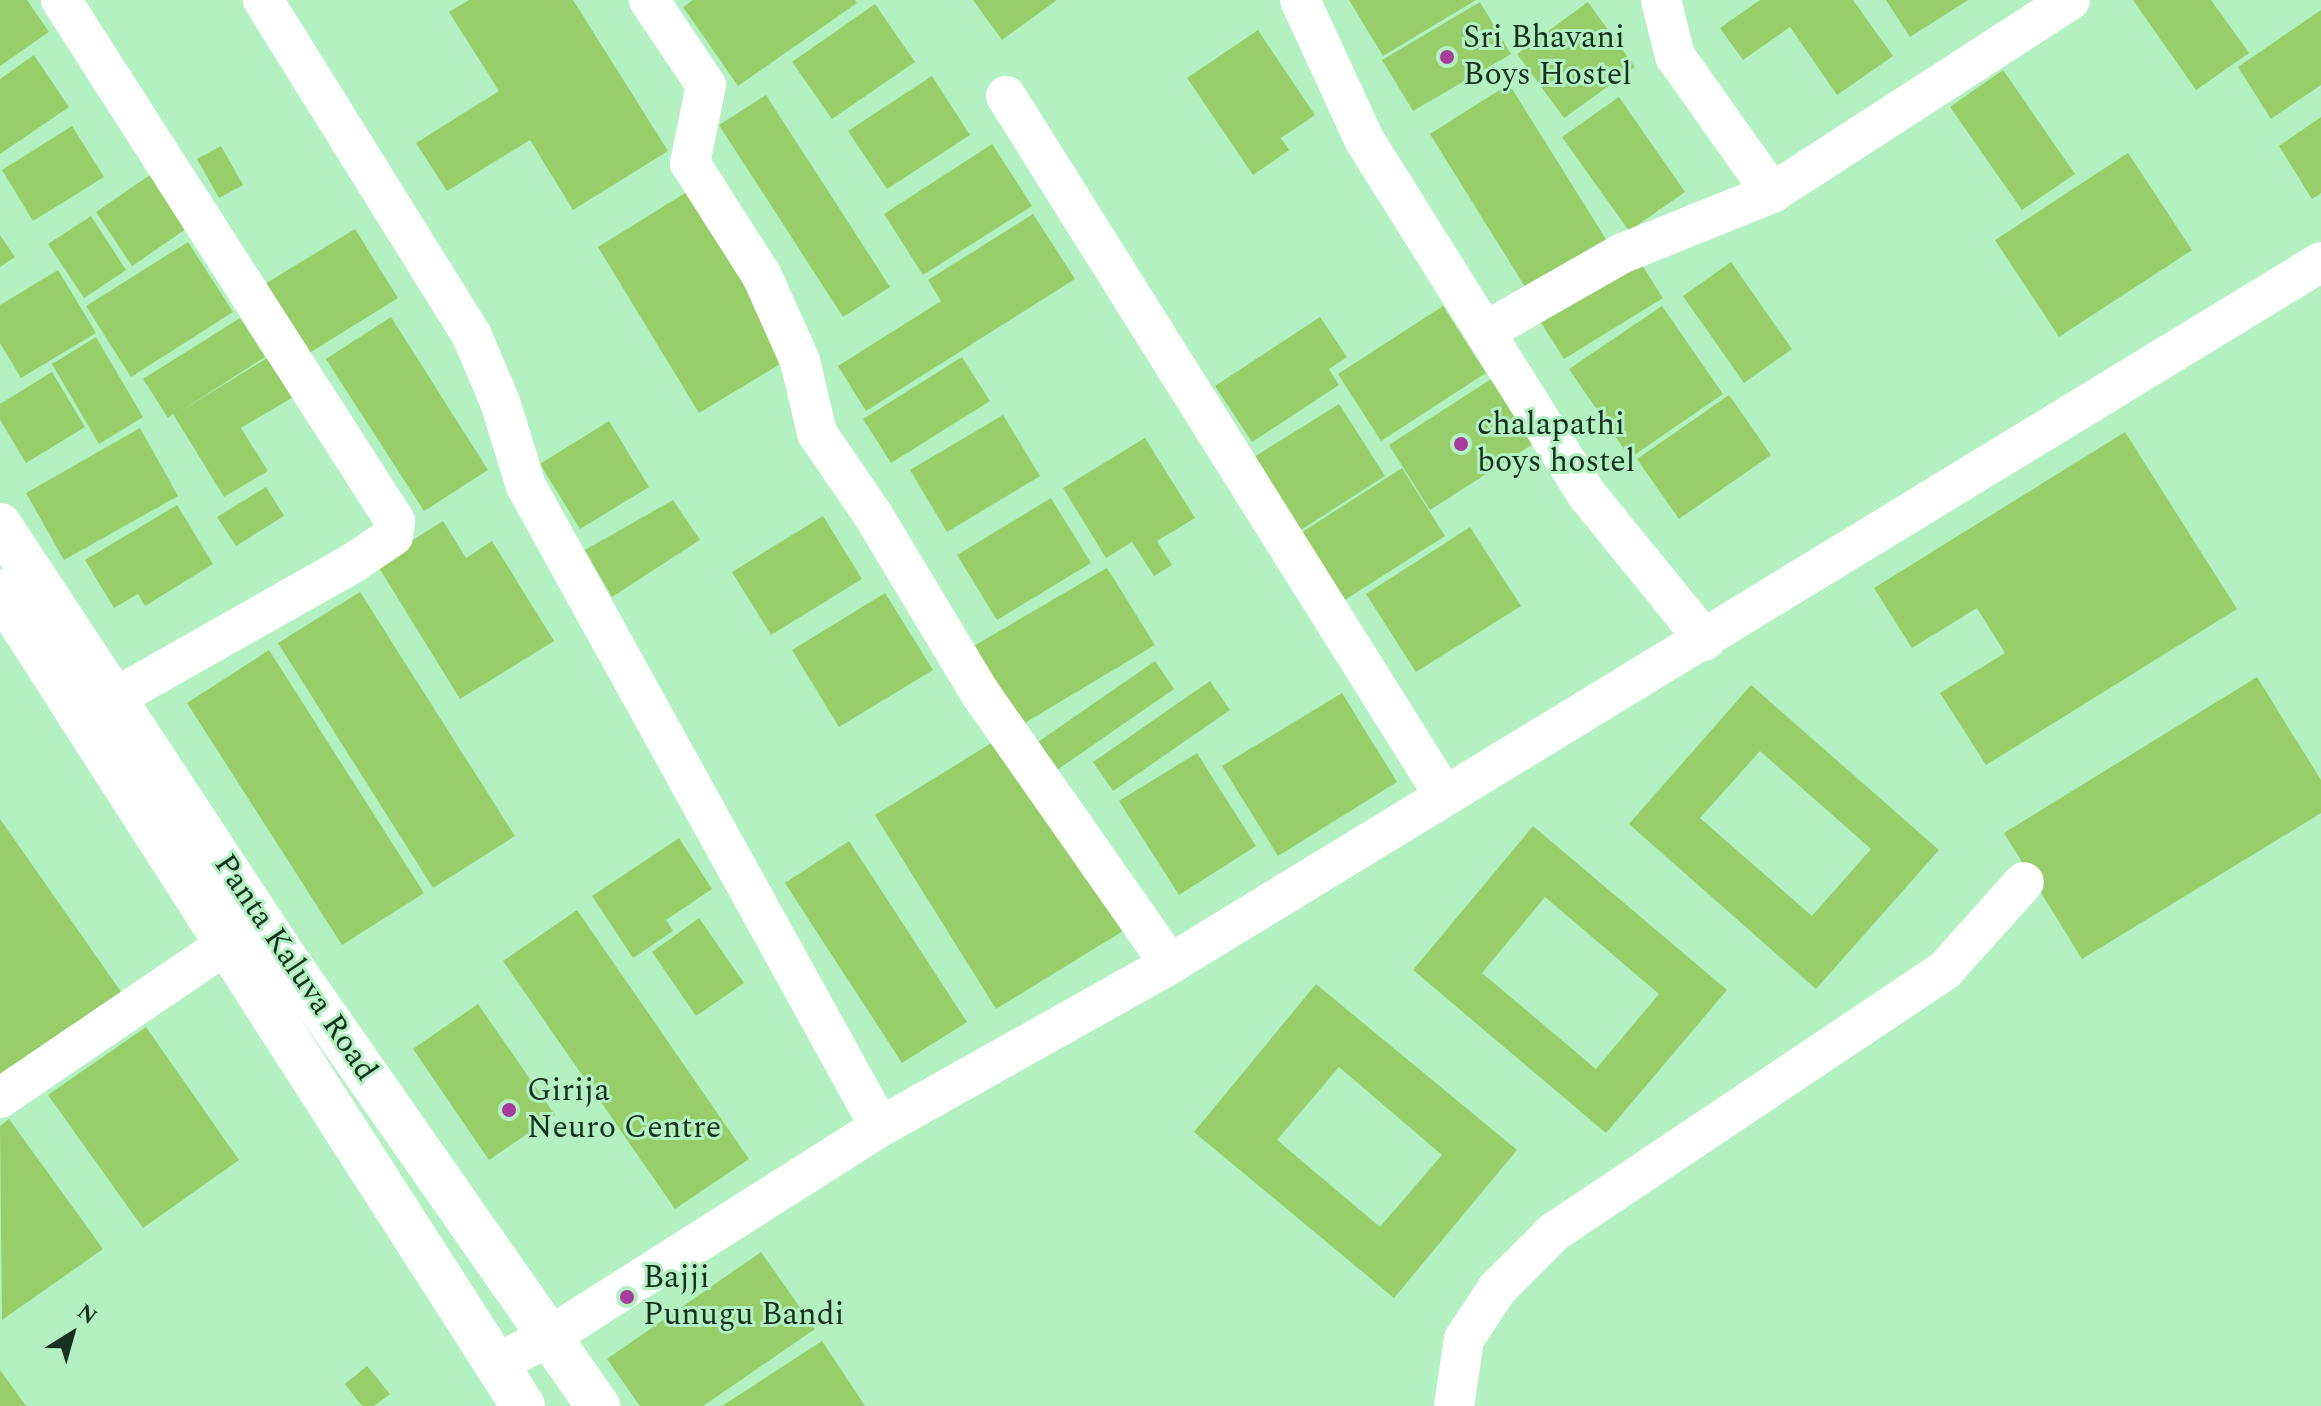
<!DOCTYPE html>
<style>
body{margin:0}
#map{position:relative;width:2321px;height:1406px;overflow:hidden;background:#b3f1c3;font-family:Spectral,serif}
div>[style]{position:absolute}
.building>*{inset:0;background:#97ce69}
.minor>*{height:40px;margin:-20px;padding:0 20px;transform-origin:20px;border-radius:20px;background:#fff}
.tertiary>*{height:44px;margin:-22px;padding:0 22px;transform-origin:22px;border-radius:22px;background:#fff}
.dots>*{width:22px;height:22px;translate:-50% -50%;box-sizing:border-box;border:4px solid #b3f1c3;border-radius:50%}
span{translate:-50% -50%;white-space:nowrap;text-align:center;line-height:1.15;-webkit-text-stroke:6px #b3f1c3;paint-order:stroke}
.poi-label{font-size:32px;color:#18301f}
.left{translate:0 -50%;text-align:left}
.street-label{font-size:32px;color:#18301f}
.north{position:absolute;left:32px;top:1294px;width:80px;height:80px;-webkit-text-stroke:6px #b3f1c3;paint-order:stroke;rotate:37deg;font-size:22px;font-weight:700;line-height:32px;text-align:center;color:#18301f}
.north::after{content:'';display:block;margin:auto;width:28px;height:36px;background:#18301f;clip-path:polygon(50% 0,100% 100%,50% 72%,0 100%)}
</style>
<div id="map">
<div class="building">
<div style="clip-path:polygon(0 0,27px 0,49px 32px,0 66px)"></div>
<div style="clip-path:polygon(469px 0,573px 0,668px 151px,573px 210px,530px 140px,447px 191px,416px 143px,499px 91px,449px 12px)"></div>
<div style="clip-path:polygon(693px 0,855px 0,857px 3px,738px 86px,683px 7px)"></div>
<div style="clip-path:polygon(973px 0,1057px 0,1002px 40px)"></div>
<div style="clip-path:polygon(1349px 0,1476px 0,1383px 56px)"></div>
<div style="clip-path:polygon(1760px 0,1853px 0,1893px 56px,1837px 95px,1790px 27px,1743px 60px,1720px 28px)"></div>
<div style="clip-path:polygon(1886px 0,1968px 0,1910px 37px)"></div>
<div style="clip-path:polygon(2133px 0,2211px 0,2249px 53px,2196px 90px)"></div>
<div style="clip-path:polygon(1480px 2px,1511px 54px,1413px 111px,1382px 60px)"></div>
<div style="clip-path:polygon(1588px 2px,1635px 67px,1564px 118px,1517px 54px)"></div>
<div style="clip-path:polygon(875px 4px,915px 62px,832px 119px,792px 62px)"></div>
<div style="clip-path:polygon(2321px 10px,2321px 85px,2271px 119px,2238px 67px)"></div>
<div style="clip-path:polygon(1258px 30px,1315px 115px,1281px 138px,1289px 150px,1253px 175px,1187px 78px)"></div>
<div style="clip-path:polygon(34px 55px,69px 107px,0 154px,0 79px)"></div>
<div style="clip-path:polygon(2003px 70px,2075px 174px,2022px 210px,1950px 107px)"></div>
<div style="clip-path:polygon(932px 76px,970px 135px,887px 189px,848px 131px)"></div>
<div style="clip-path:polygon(1509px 84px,1612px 249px,1532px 298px,1430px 134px)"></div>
<div style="clip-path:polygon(766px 95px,890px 287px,843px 317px,719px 125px)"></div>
<div style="clip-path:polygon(1619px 97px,1685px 192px,1629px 231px,1562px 137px)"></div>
<div style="clip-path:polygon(2321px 117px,2321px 193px,2312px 199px,2279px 146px)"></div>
<div style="clip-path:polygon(72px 126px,104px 177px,33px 221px,2px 170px)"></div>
<div style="clip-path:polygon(992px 144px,1032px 206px,923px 275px,884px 214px)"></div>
<div style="clip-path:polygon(221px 146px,243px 185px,219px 198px,197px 159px)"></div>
<div style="clip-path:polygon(2128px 153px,2192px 250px,2059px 337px,1995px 240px)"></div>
<div style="clip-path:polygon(150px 175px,186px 229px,132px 266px,96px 212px)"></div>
<div style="clip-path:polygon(690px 190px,792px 357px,699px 413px,598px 247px)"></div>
<div style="clip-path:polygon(1033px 214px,1075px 279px,866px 411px,838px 366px,941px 301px,928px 280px)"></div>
<div style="clip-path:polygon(91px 216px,126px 270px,84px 298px,48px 244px)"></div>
<div style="clip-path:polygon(355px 229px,398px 298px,303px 357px,260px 287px)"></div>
<div style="clip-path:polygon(0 235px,15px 257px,0 267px)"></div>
<div style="clip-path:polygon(188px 242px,233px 312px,131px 377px,86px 306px)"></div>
<div style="clip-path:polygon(1635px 254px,1663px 298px,1564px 359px,1536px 315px)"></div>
<div style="clip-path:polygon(1731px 262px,1792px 349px,1744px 383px,1683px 296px)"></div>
<div style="clip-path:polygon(58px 270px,96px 333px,21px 378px,0 343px,0 305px)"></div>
<div style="clip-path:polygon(1443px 306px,1486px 373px,1381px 441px,1338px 374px)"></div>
<div style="clip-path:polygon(1662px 306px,1723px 394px,1630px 458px,1569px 369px)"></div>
<div style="clip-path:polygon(391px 317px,488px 470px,424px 511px,326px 359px)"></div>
<div style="clip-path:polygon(1320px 317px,1347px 357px,1329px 369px,1339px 385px,1252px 442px,1215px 386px)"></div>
<div style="clip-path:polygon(240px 318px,265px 357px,176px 414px,280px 350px,305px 390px,241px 428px,268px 471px,224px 497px,173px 414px,168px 418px,143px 379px)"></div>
<div style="clip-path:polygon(96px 337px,143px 417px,99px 444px,52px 364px)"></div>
<div style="clip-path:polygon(962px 357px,990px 401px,891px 463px,863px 419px)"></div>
<div style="clip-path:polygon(52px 372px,85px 427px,26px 463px,0 420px,0 404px)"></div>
<div style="clip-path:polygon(1491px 379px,1533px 444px,1430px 510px,1389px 445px)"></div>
<div style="clip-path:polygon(1729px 395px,1771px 455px,1679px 519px,1637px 459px)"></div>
<div style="clip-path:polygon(1339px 404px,1385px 476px,1296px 533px,1249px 460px)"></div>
<div style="clip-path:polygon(1003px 415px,1040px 476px,947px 532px,910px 470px)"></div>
<div style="clip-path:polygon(609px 421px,649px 487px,580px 529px,540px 464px)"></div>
<div style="clip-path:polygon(140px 428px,178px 496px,64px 560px,26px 493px)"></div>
<div style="clip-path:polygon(2125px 432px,2237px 609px,1986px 765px,1940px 693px,2005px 653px,1977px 608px,1912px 648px,1874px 588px)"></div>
<div style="clip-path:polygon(1145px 438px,1195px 518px,1157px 541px,1172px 565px,1154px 576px,1132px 542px,1106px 558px,1063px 488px)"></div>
<div style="clip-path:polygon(1402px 468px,1445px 536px,1340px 603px,1296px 536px)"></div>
<div style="clip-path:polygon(266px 487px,284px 516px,236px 546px,217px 517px)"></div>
<div style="clip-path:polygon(1051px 498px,1091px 563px,997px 620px,957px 555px)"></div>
<div style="clip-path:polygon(673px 500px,700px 540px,612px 597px,585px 550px)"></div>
<div style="clip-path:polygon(177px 505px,213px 564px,145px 606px,138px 594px,114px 608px,85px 560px)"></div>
<div style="clip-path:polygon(823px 516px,862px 579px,771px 635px,732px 572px)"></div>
<div style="clip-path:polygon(443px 521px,466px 558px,492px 541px,554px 641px,460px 699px,376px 563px)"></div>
<div style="clip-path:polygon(1470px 527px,1521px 606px,1416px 672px,1366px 594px)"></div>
<div style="clip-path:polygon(1107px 568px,1155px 645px,1018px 727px,967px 650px)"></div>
<div style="clip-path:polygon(360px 592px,515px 836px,433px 888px,278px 643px)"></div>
<div style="clip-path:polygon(885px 593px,933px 670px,839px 727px,792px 650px)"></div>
<div style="clip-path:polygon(269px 650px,424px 893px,342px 945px,187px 703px)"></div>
<div style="clip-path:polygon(1155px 661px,1174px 689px,1057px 770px,1038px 742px)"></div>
<div style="clip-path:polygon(2257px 677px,2321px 780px,2321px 813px,2082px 959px,2004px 833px)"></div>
<div style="clip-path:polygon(1210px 681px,1230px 710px,1113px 791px,1093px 762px)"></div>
<div style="clip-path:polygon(evenodd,1751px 685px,1939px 850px,1816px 989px,1629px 824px,1751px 685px,1760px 751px,1871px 849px,1812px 916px,1700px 818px,1760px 751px)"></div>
<div style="clip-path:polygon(1342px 693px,1397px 782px,1278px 856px,1222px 766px)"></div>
<div style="clip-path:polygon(1001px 737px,1123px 931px,996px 1009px,875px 815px)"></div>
<div style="clip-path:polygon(1197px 753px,1256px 846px,1179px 895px,1119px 801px)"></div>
<div style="clip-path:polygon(0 819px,124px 996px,0 1082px)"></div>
<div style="clip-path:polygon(evenodd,1533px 826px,1727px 990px,1606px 1133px,1413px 970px,1533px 826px,1545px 897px,1659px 994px,1596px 1069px,1482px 973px,1545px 897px)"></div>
<div style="clip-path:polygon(679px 838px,712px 889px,666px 920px,673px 931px,633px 958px,592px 896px)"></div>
<div style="clip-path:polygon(849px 841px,967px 1022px,902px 1063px,785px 883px)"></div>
<div style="clip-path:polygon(577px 910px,749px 1159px,675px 1209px,503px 961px)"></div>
<div style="clip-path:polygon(699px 918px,744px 983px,696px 1016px,652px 952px)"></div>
<div style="clip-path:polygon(evenodd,1316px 984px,1517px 1150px,1394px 1298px,1194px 1132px,1316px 984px,1339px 1067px,1442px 1155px,1380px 1227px,1277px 1140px,1339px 1067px)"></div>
<div style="clip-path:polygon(478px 1004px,555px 1115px,489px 1160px,413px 1049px)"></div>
<div style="clip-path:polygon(146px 1027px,239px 1160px,143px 1228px,48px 1095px)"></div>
<div style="clip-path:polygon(9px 1119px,103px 1249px,2px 1320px,0 1126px)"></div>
<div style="clip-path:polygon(761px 1252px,815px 1329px,703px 1406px,640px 1406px,607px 1359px)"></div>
<div style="clip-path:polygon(822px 1341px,865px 1406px,722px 1406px)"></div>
<div style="clip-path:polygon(367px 1366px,390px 1394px,374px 1406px,362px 1406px,345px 1384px)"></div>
<div style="clip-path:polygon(0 1370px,26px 1406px,0 1406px)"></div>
</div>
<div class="minor">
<div style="left:61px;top:0;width:619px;rotate:57.34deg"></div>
<div style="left:395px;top:521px;width:15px;rotate:98deg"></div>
<div style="left:393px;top:536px;width:48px;rotate:146deg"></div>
<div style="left:353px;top:563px;width:276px;rotate:150.5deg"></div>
<div style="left:263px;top:0;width:396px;rotate:58.1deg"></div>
<div style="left:472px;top:336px;width:72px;rotate:67deg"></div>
<div style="left:500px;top:402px;width:88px;rotate:72.8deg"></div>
<div style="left:526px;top:486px;width:732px;rotate:61.09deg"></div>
<div style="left:649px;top:0;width:102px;rotate:56.2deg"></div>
<div style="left:706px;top:85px;width:80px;rotate:101.6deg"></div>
<div style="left:690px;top:163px;width:134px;rotate:57.5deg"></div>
<div style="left:762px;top:276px;width:93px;rotate:65.9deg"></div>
<div style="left:800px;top:361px;width:74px;rotate:76.7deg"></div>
<div style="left:817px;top:433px;width:99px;rotate:55.7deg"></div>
<div style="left:873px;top:515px;width:208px;rotate:59deg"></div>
<div style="left:980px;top:693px;width:331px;rotate:55deg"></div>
<div style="left:1300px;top:0;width:155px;rotate:65.3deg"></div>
<div style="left:1365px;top:141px;width:419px;rotate:57.9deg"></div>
<div style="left:1588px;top:496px;width:186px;rotate:50.9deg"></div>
<div style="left:1661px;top:0;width:58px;rotate:76deg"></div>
<div style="left:1675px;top:56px;width:168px;rotate:54.7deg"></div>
<div style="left:1006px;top:96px;width:825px;rotate:57.93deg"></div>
<div style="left:1486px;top:331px;width:158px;rotate:-29.7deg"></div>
<div style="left:1623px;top:253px;width:161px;rotate:-21.9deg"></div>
<div style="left:1772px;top:193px;width:355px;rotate:-32.9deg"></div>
<div style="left:0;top:1098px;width:271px;rotate:-34.2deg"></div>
<div style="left:496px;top:1364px;width:63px;rotate:-27.4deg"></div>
<div style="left:552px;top:1335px;width:388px;rotate:-32.4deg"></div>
<div style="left:880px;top:1127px;width:333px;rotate:-29.3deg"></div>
<div style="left:1170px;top:964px;width:1348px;rotate:-31.38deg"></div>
<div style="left:1454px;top:1406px;width:68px;rotate:-81.5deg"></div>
<div style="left:1464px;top:1339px;width:60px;rotate:-56.6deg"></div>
<div style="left:1497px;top:1289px;width:81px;rotate:-45deg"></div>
<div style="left:1554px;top:1232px;width:471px;rotate:-33.8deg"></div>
<div style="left:1945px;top:970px;width:118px;rotate:-48.1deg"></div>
</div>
<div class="tertiary">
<div style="left:0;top:525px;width:518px;rotate:56.65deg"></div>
<div style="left:285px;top:958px;width:547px;rotate:55.06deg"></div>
<div style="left:0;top:591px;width:968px;rotate:57.31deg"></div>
</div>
<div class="dots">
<div style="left:1447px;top:57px;background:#a83c9c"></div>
<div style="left:1461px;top:444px;background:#a83c9c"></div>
<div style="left:509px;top:1110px;background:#a83c9c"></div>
<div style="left:627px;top:1297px;background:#a83c9c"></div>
</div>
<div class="poi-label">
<span class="left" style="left:1463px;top:57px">Sri Bhavani<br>Boys Hostel</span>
<span class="left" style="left:1477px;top:444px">chalapathi<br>boys hostel</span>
<span class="left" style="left:527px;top:1110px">Girija<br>Neuro Centre</span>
<span class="left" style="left:643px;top:1297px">Bajji<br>Punugu Bandi</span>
</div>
<div class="street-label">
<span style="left:295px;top:968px;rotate:56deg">Panta Kaluva Road</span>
</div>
<div class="north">N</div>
</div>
